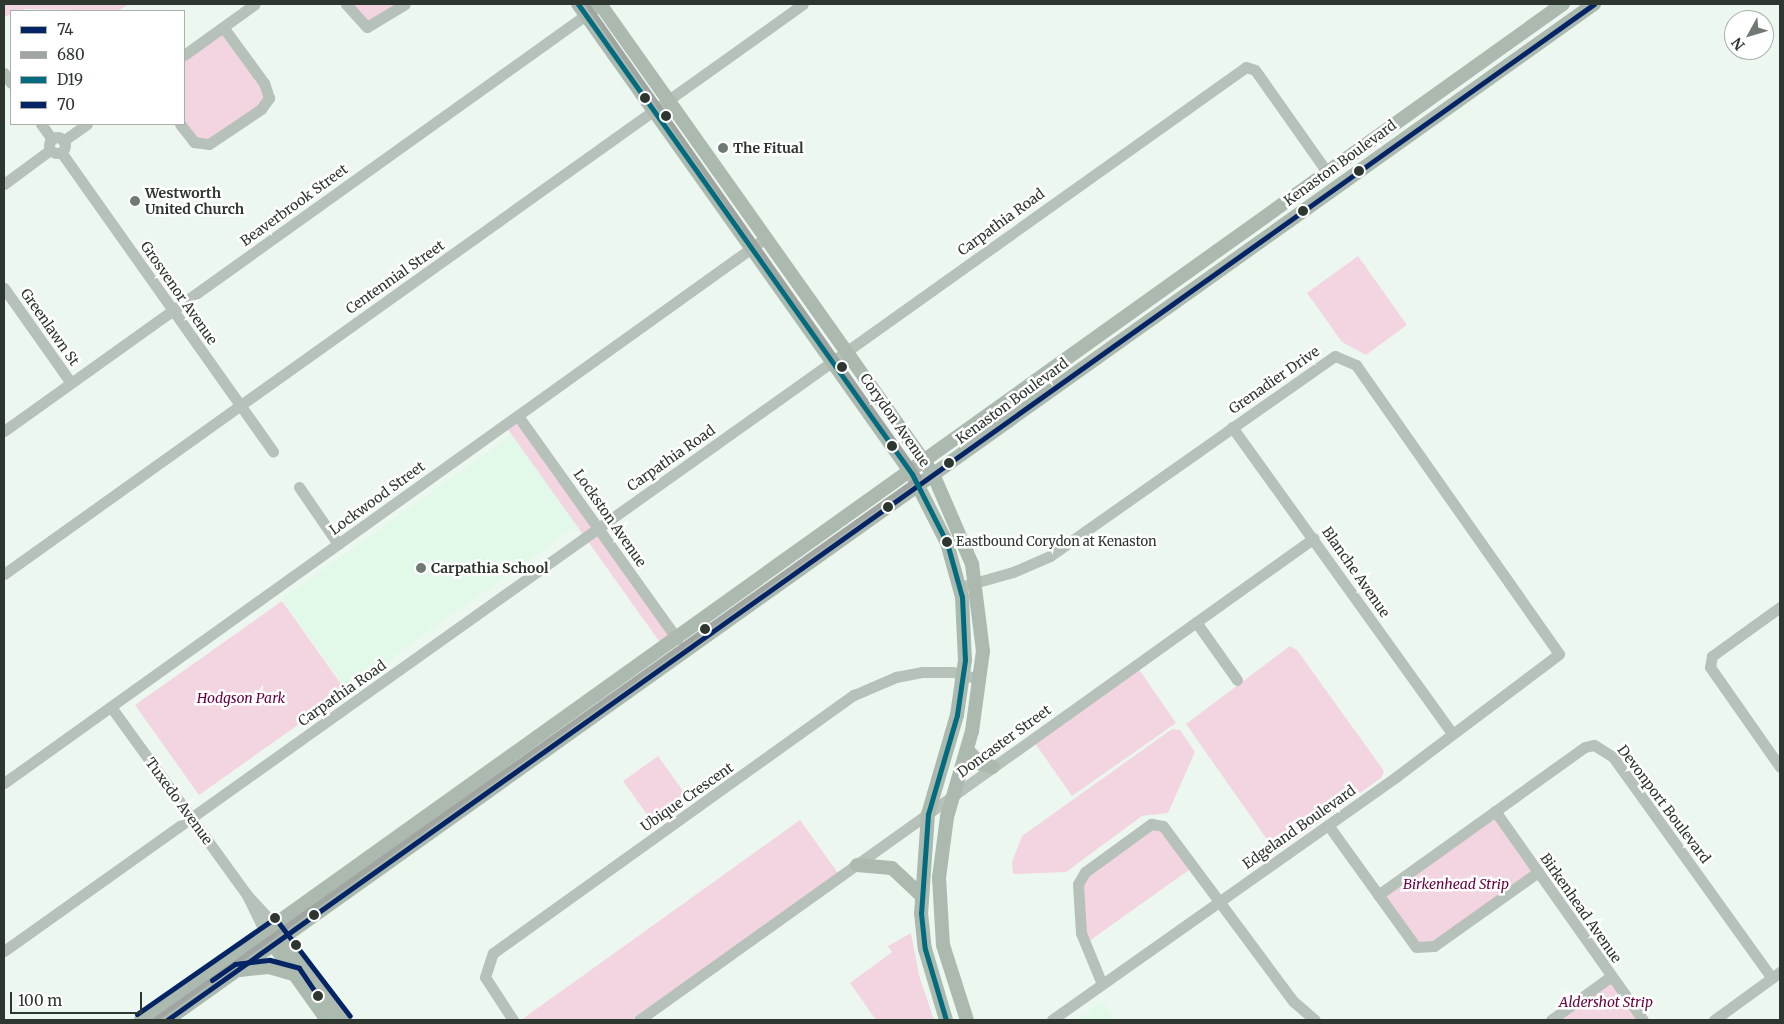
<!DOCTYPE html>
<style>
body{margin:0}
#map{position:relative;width:1784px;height:1024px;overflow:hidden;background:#ecf8ef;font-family:Merriweather,serif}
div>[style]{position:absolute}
.built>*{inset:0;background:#e2f8e8}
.green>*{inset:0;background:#f3d5e1}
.minor>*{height:11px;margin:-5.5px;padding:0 5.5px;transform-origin:5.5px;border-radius:5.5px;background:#b6c1b9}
.minor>.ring{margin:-5.5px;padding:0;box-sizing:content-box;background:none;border:11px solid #b6c1b9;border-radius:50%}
.major>*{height:14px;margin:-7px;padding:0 7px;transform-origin:7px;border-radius:7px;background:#abb9ae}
.bus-1>*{height:5px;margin:-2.5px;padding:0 2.5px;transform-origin:2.5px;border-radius:2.5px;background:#052465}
.bus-2>*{height:5px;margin:-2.5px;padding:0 2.5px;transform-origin:2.5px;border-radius:2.5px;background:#a0a5a1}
.bus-3>*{height:5px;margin:-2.5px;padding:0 2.5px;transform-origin:2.5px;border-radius:2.5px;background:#026c7e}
.bus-4>*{height:5px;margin:-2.5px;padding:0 2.5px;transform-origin:2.5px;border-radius:2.5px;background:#052465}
.dots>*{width:14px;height:14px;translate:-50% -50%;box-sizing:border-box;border:2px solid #fff;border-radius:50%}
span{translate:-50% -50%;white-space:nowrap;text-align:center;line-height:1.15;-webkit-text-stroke:5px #fff;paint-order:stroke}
.bus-label{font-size:13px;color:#2d362f}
.left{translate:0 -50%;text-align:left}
.poi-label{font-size:14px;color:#2d362f;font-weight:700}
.street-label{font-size:14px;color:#2d362f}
.park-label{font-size:14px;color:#670142;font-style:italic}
.frame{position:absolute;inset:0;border:5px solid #2d362f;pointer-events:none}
.legend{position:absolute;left:10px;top:10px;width:175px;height:115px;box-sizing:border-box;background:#fff;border:1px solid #abafac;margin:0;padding:6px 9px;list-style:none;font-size:15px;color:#2d362f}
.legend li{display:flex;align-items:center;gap:10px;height:25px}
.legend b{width:25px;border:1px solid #abafac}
.north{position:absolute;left:1724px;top:10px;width:50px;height:50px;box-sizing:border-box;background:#fff;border:1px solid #abafac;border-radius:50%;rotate:231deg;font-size:14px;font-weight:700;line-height:20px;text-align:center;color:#2d362f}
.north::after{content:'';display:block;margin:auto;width:18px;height:22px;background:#707a72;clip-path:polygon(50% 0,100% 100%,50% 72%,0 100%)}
.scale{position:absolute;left:10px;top:992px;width:132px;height:22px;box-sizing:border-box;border:2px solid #2d362f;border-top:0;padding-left:6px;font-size:15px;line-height:18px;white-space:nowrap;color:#2d362f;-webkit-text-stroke:4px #fff;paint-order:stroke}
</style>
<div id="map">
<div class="built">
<div style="clip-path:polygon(518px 416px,585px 538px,575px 527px,347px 690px,282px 599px,510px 436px,505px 425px)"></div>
<div style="clip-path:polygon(1102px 1002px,1116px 1020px,1076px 1020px)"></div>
</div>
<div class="green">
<div style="clip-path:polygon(4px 4px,129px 4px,118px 11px,26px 9px,4px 17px)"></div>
<div style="clip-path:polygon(346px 4px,405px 4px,367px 27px)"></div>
<div style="clip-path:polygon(223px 27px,269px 98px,201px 145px,184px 124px,184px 55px)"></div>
<div style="clip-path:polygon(1358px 256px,1407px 325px,1366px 355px,1342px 342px,1307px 293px)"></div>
<div style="clip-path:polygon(518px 416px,677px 639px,664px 648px,505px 425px)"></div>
<div style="clip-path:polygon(282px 601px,346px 691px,199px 795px,135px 705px)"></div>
<div style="clip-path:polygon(1290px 646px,1297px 650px,1384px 771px,1381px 778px,1283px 848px,1273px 848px,1186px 724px)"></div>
<div style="clip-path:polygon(1136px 665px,1176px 723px,1072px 796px,1032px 739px)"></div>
<div style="clip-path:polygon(1172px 729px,1180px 730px,1195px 752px,1168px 813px,1142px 816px,1066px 872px,1013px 874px,1012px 862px,1022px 836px)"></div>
<div style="clip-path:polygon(658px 756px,688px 798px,653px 823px,623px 781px)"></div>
<div style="clip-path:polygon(1495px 811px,1538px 872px,1425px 949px,1378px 895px)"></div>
<div style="clip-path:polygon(800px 820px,838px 873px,631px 1020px,521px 1020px)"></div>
<div style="clip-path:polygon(1151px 824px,1163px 826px,1196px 865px,1085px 944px,1076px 904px,1085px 872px)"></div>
<div style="clip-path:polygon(911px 933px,919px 975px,934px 1020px,876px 1020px,850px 983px,892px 952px,888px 946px)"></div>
<div style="clip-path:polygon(1610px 977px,1643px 1020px,1551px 1020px)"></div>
</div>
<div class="minor">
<div style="left:346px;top:4px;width:31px;rotate:48deg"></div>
<div style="left:367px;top:27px;width:44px;rotate:-31.2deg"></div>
<div style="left:184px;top:55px;width:87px;rotate:-35.7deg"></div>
<div style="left:4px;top:73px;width:12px;rotate:55deg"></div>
<div style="left:41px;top:124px;width:19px;rotate:54deg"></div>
<div style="left:180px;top:124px;width:23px;rotate:52deg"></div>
<div style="left:194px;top:142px;width:15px;rotate:8deg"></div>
<div style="left:209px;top:144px;width:63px;rotate:-33.9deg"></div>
<div style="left:261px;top:109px;width:14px;rotate:-54deg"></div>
<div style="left:269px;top:98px;width:16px;rotate:-108deg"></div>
<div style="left:264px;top:83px;width:69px;rotate:-126.2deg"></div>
<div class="ring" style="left:49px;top:137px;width:5px;height:5px"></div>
<div style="left:63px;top:141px;width:29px;rotate:-35deg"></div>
<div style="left:61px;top:152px;width:367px;rotate:54.7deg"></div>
<div style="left:4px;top:184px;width:57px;rotate:-36.5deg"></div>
<div style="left:4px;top:288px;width:116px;rotate:54.8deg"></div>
<div style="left:518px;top:416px;width:274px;rotate:54.5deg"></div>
<div style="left:1232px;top:427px;width:378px;rotate:54.3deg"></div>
<div style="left:4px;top:431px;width:734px;rotate:-35.57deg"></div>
<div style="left:299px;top:487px;width:69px;rotate:55.6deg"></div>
<div style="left:4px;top:574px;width:981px;rotate:-35.5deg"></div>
<div style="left:960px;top:587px;width:55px;rotate:-15.8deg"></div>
<div style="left:1013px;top:572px;width:40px;rotate:-23.4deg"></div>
<div style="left:1050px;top:556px;width:348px;rotate:-35.1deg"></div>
<div style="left:1335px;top:356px;width:23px;rotate:23deg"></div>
<div style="left:1356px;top:365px;width:353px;rotate:54.9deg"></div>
<div style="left:1559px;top:654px;width:204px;rotate:143deg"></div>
<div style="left:1396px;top:777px;width:421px;rotate:144.8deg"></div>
<div style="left:1780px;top:607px;width:84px;rotate:144.2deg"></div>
<div style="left:1712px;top:656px;width:11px;rotate:100deg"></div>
<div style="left:1710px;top:667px;width:122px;rotate:55deg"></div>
<div style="left:1196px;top:622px;width:71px;rotate:54.7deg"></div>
<div style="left:111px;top:707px;width:232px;rotate:54.1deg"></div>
<div style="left:247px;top:895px;width:41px;rotate:47deg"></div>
<div style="left:4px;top:783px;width:938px;rotate:-35.59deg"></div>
<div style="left:1495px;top:811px;width:256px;rotate:54.7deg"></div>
<div style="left:1328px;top:825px;width:150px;rotate:54.2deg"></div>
<div style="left:1416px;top:947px;width:18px;rotate:-3deg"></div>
<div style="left:1434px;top:946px;width:128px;rotate:-35.4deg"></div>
<div style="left:247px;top:895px;width:41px;rotate:64.1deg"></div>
<div style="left:1378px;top:895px;width:254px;rotate:-35.6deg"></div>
<div style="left:1585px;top:747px;width:9px;rotate:-13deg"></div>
<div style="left:1594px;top:745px;width:22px;rotate:32deg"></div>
<div style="left:1613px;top:757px;width:272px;rotate:54.3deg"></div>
<div style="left:4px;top:951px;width:1524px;rotate:-35.44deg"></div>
<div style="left:1246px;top:67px;width:9px;rotate:18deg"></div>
<div style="left:1255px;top:70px;width:125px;rotate:54.8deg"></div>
<div style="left:1102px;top:984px;width:55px;rotate:-112.4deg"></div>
<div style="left:1081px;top:933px;width:49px;rotate:-93.5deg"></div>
<div style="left:1078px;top:884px;width:14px;rotate:-60deg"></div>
<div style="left:1085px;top:872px;width:82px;rotate:-36deg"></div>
<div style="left:1151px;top:824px;width:12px;rotate:9deg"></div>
<div style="left:1163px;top:826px;width:218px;rotate:53.4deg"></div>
<div style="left:1293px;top:1001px;width:29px;rotate:41deg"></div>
<div style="left:513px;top:1020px;width:51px;rotate:-123.1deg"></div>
<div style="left:485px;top:977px;width:25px;rotate:-72deg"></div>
<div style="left:493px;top:953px;width:444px;rotate:-35.6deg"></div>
<div style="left:854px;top:695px;width:46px;rotate:-23.2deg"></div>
<div style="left:896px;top:677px;width:26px;rotate:-11deg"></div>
<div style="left:922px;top:672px;width:31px"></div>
<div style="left:953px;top:672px;width:28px;rotate:15deg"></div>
<div style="left:639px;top:1020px;width:829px;rotate:-35.53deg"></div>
<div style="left:1551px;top:1020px;width:73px;rotate:-36.1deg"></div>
<div style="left:1714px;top:1020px;width:82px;rotate:-36deg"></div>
</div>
<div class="major">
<div style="left:578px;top:4px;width:577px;rotate:54.6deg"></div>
<div style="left:912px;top:474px;width:77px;rotate:63.1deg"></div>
<div style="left:947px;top:543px;width:56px;rotate:74.5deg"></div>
<div style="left:962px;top:597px;width:63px;rotate:87.3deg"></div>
<div style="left:965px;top:660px;width:56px;rotate:98.3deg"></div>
<div style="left:957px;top:715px;width:103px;rotate:106.3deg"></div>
<div style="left:928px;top:814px;width:99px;rotate:94deg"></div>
<div style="left:921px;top:913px;width:36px;rotate:84deg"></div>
<div style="left:925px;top:949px;width:74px;rotate:73.5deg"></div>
<div style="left:600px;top:4px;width:576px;rotate:54.68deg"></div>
<div style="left:933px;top:474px;width:98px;rotate:66.6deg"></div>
<div style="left:972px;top:564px;width:88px;rotate:82.8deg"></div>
<div style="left:983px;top:651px;width:81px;rotate:97.8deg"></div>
<div style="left:972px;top:731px;width:90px;rotate:106.2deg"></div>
<div style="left:947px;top:817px;width:62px;rotate:97.5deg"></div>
<div style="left:939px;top:878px;width:67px;rotate:86.6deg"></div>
<div style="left:943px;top:945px;width:79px;rotate:72.3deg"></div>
<div style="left:968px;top:751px;width:18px;rotate:45deg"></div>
<div style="left:981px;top:764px;width:12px;rotate:14deg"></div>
<div style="left:857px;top:865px;width:35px;rotate:5deg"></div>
<div style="left:892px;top:868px;width:40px;rotate:43deg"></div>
<div style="left:279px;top:930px;width:111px;rotate:54.2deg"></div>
<div style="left:268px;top:937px;width:102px;rotate:54.6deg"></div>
<div style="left:240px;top:970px;width:29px;rotate:-6deg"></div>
<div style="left:269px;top:967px;width:26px;rotate:16deg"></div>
<div style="left:141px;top:1020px;width:1748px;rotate:-35.55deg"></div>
<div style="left:167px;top:1020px;width:1752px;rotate:-35.45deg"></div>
</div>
<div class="bus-1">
<div style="left:167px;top:1020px;width:1752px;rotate:-35.45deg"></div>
</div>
<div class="bus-2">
<div style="left:154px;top:1020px;width:938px;rotate:-35.37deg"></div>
<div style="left:919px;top:477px;width:578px;rotate:-125.07deg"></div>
</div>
<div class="bus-3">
<div style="left:578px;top:4px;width:577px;rotate:54.6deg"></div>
<div style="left:912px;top:474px;width:77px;rotate:63.1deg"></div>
<div style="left:947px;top:543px;width:56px;rotate:74.5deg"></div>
<div style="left:962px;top:597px;width:63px;rotate:87.3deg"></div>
<div style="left:965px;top:660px;width:56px;rotate:98.3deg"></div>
<div style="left:957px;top:715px;width:103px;rotate:106.3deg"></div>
<div style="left:928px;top:814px;width:99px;rotate:94deg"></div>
<div style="left:921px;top:913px;width:36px;rotate:84deg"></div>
<div style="left:925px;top:949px;width:74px;rotate:73.5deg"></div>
</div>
<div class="bus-4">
<div style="left:212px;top:980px;width:28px;rotate:-35deg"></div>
<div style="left:235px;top:964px;width:35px;rotate:-7deg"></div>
<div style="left:270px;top:960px;width:30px;rotate:15deg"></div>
<div style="left:299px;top:968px;width:34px;rotate:56deg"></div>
<div style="left:137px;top:1014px;width:168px;rotate:-34.8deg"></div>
<div style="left:275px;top:918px;width:123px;rotate:52.6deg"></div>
</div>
<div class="dots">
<div style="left:645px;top:98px;background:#2d362f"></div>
<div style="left:666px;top:116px;background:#2d362f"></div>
<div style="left:723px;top:148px;background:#707a72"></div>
<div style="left:1359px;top:171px;background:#2d362f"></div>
<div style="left:135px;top:201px;background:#707a72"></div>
<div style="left:1303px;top:211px;background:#2d362f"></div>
<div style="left:842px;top:367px;background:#2d362f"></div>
<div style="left:892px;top:446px;background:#2d362f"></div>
<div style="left:949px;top:463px;background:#2d362f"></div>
<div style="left:888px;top:507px;background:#2d362f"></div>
<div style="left:947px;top:542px;background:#2d362f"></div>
<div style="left:421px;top:568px;background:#707a72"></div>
<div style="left:705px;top:629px;background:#2d362f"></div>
<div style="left:314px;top:915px;background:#2d362f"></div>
<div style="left:275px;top:918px;background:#2d362f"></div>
<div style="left:296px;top:945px;background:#2d362f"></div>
<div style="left:318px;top:996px;background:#2d362f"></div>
</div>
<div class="bus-label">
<span class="left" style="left:956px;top:542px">Eastbound Corydon at Kenaston</span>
</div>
<div class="poi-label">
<span class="left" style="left:733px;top:148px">The Fitual</span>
<span class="left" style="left:145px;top:201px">Westworth<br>United Church</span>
<span class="left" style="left:431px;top:568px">Carpathia School</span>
</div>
<div class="street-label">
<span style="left:1340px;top:163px;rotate:-36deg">Kenaston Boulevard</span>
<span style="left:294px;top:205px;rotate:-36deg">Beaverbrook Street</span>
<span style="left:1001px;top:222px;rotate:-36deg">Carpathia Road</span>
<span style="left:395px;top:277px;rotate:-35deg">Centennial Street</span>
<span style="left:179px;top:293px;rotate:55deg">Grosvenor Avenue</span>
<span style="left:50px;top:327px;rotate:55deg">Greenlawn St</span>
<span style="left:1274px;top:380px;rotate:-35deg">Grenadier Drive</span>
<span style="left:1012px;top:401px;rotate:-36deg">Kenaston Boulevard</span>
<span style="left:895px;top:420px;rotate:55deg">Corydon Avenue</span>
<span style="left:671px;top:458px;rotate:-35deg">Carpathia Road</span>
<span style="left:377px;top:498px;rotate:-36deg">Lockwood Street</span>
<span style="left:610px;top:518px;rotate:55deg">Lockston Avenue</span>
<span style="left:1356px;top:572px;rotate:55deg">Blanche Avenue</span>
<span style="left:342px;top:693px;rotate:-35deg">Carpathia Road</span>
<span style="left:1004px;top:741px;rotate:-36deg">Doncaster Street</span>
<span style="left:687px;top:797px;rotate:-35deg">Ubique Crescent</span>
<span style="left:179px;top:801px;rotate:54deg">Tuxedo Avenue</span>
<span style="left:1664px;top:804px;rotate:53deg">Devonport Boulevard</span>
<span style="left:1299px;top:827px;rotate:-35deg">Edgeland Boulevard</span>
<span style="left:1581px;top:908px;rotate:55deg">Birkenhead Avenue</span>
</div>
<div class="park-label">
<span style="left:241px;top:698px">Hodgson Park</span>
<span style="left:1456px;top:884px">Birkenhead Strip</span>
<span style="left:1606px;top:1002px">Aldershot Strip</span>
</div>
<div class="frame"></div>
<ul class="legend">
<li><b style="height:6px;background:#052465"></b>74</li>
<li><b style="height:6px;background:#a0a5a1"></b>680</li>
<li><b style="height:6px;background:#026c7e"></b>D19</li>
<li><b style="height:6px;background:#052465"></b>70</li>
</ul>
<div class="north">N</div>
<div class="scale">100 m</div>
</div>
